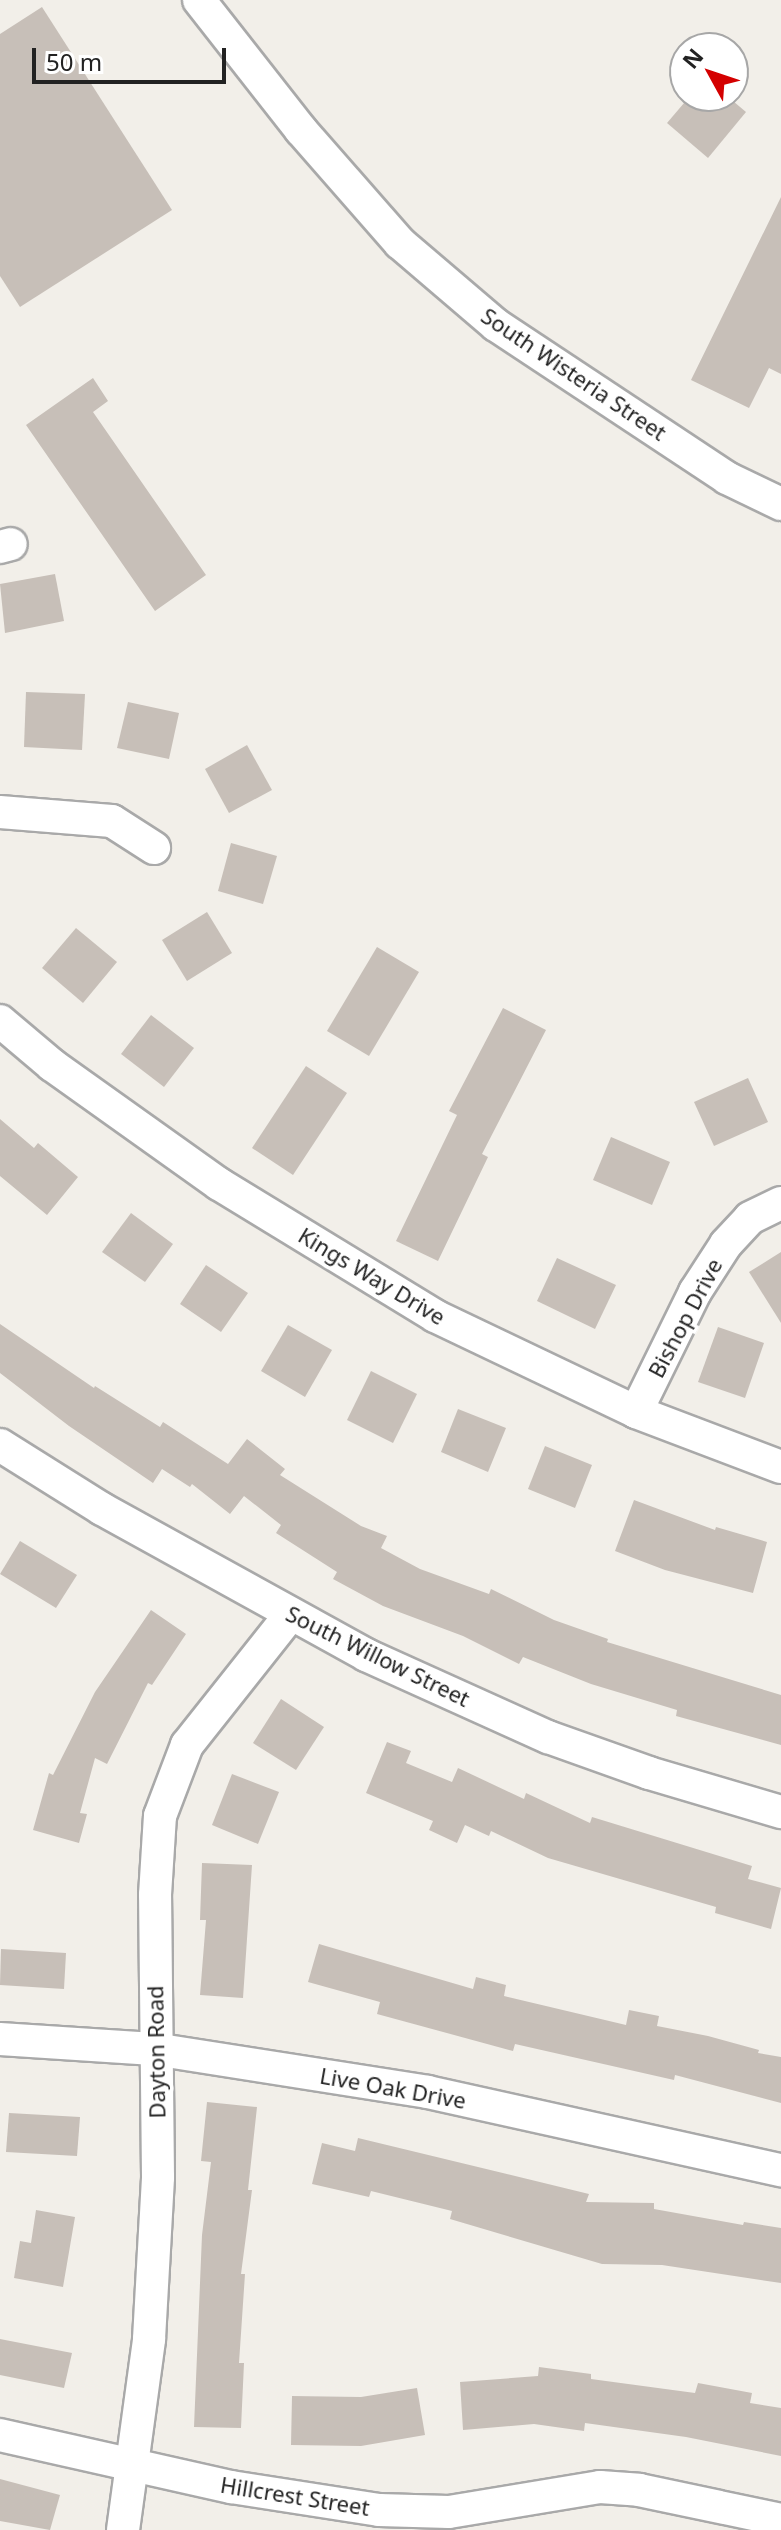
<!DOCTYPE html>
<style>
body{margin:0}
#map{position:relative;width:781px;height:2530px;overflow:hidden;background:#f2efe9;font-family:"Noto Sans",sans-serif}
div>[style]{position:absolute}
.building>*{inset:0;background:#c7bfb8}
.roads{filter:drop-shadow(2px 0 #a9a9a9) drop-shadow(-2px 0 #a9a9a9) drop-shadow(0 2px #a9a9a9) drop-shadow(0 -2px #a9a9a9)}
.minor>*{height:32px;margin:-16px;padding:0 16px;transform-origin:16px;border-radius:16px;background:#fff}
span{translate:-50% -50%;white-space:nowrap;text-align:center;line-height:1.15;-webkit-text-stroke:7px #fff;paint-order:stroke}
.street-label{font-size:22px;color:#222}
.north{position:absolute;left:669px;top:32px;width:80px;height:80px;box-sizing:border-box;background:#fff;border:2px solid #a7a7a7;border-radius:50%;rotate:310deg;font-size:22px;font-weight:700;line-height:32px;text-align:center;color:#222}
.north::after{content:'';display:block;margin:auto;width:28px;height:36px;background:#d40000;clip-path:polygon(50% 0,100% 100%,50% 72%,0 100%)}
.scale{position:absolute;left:32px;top:48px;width:194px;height:36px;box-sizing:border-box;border:4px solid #222;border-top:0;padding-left:10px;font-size:24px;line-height:28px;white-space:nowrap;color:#222;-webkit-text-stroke:6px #fff;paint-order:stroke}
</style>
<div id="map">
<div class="building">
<div style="clip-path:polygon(42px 7px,172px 210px,20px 307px,0 276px,0 34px)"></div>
<div style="clip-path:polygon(690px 96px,727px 96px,746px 112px,708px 158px,667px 123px)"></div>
<div style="clip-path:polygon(781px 197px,781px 374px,769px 368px,749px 408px,691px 380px)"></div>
<div style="clip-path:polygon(93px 378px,108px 401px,93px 412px,206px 575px,155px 611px,26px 425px)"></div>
<div style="clip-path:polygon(55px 574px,64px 621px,5px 633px,0 584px)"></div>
<div style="clip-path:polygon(26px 692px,85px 694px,82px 750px,24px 747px)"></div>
<div style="clip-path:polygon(128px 702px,179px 713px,169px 759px,117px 748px)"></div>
<div style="clip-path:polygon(247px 745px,272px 790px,229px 813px,205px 769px)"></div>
<div style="clip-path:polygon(231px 843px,277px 856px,263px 904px,218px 891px)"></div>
<div style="clip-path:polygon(207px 912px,232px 953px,187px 981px,162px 940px)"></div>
<div style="clip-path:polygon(76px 928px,117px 962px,83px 1003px,42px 968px)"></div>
<div style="clip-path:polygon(377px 947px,419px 972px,369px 1056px,327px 1031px)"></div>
<div style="clip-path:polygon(503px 1008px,546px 1030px,482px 1154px,488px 1157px,438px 1261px,396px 1241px,457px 1115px,449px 1111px)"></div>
<div style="clip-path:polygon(151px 1015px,194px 1048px,164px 1087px,121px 1054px)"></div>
<div style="clip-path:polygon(306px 1066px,347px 1093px,293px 1175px,252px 1148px)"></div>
<div style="clip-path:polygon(748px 1078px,768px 1122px,714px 1146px,694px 1102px)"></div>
<div style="clip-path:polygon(0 1119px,34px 1148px,38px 1143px,78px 1177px,47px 1215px,0 1176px)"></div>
<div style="clip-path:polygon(611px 1137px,670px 1162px,652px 1205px,593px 1180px)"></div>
<div style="clip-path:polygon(131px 1213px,173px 1244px,145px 1282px,102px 1252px)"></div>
<div style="clip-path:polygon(781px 1252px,781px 1323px,749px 1272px)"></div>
<div style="clip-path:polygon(557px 1258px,616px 1285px,595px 1329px,537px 1301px)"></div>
<div style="clip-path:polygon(206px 1265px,248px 1293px,221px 1332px,180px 1304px)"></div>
<div style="clip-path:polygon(0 1324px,94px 1388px,95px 1386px,160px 1427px,163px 1422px,228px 1464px,247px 1439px,285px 1469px,280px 1475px,361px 1526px,387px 1536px,381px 1548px,420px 1569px,489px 1594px,491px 1589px,554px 1620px,608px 1639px,607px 1642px,781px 1695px,781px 1745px,676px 1716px,677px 1710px,591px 1684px,523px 1657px,519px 1664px,463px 1636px,383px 1606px,333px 1579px,337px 1572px,276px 1533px,281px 1525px,244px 1496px,230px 1514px,192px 1484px,190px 1487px,162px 1469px,153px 1483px,69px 1426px,0 1373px)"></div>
<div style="clip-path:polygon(288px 1325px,332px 1350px,305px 1397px,261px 1371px)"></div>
<div style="clip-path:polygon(718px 1327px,764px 1343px,745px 1398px,698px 1382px)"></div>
<div style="clip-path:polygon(371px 1371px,417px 1394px,393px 1443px,347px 1420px)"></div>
<div style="clip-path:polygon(458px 1409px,506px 1428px,488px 1472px,441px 1452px)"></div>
<div style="clip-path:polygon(545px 1446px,592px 1465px,575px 1508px,528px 1489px)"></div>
<div style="clip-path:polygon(634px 1500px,715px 1530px,716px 1527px,767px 1542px,753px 1593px,665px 1570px,615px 1551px)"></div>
<div style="clip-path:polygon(20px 1541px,77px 1575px,56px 1608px,0 1574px)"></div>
<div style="clip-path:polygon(151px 1610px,186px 1634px,152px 1685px,148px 1683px,107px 1764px,95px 1758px,80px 1813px,87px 1814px,79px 1843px,33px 1830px,49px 1773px,53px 1775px,95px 1692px)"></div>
<div style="clip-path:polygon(281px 1699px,324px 1727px,296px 1770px,253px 1743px)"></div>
<div style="clip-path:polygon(387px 1742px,411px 1751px,406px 1763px,452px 1782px,458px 1768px,524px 1799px,526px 1793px,590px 1823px,592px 1817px,752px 1866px,748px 1879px,781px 1888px,771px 1929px,715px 1913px,716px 1907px,548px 1858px,491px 1831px,489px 1836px,465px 1825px,457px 1843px,429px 1830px,433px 1821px,366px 1793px)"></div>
<div style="clip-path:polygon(232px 1774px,279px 1792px,258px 1844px,212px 1825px)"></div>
<div style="clip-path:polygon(202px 1863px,252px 1865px,243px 1998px,200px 1995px,206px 1920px,200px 1920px)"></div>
<div style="clip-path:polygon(319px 1944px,473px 1989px,476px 1977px,506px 1985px,504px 1996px,626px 2025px,629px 2010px,659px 2016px,657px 2026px,708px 2036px,759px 2050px,758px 2053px,781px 2057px,781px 2103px,675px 2075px,674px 2080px,515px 2044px,513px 2051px,377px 2014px,380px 2002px,308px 1982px)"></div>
<div style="clip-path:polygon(1px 1949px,66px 1953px,64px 1989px,0 1985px)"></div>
<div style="clip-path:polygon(207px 2102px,257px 2107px,248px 2190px,252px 2190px,241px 2274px,245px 2274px,239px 2363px,244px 2363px,241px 2428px,194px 2427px,202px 2235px,211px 2162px,201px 2161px)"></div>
<div style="clip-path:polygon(9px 2113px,80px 2117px,77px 2156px,6px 2152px)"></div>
<div style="clip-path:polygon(358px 2138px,589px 2194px,586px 2202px,654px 2203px,654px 2209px,743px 2225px,744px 2222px,781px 2228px,781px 2283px,662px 2265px,602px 2264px,450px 2219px,452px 2211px,371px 2191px,369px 2197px,312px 2184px,322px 2143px,355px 2151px)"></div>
<div style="clip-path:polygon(36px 2210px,75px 2217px,63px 2287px,14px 2278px,20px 2241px,31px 2243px)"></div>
<div style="clip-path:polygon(0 2339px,72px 2353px,64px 2388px,0 2375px)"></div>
<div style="clip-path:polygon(539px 2367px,591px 2374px,591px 2379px,695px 2393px,698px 2383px,752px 2393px,750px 2403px,781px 2408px,781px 2456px,686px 2437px,585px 2423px,584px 2431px,534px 2424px,463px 2430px,460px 2382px,538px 2376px)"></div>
<div style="clip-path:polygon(417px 2388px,425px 2435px,361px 2446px,291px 2445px,292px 2396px,361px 2397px)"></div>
<div style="clip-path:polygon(0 2479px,60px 2495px,50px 2530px,0 2521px)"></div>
</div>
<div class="roads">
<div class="minor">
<div style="left:199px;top:0;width:165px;rotate:51.9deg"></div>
<div style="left:301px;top:130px;width:150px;rotate:48.8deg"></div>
<div style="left:400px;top:243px;width:126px;rotate:40.5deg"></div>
<div style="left:496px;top:325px;width:277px;rotate:33.5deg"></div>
<div style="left:727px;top:478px;width:60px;rotate:25.7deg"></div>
<div style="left:0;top:547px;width:11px;rotate:-15deg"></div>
<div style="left:0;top:812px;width:112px;rotate:4.6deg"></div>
<div style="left:112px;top:821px;width:50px;rotate:32.7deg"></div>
<div style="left:0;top:1021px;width:68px;rotate:40.2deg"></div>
<div style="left:52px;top:1065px;width:205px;rotate:35.5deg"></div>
<div style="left:219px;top:1184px;width:253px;rotate:31.4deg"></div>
<div style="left:435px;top:1316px;width:223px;rotate:25.5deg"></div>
<div style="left:636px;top:1412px;width:155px;rotate:20.8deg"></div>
<div style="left:636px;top:1412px;width:134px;rotate:-63.8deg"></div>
<div style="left:695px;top:1292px;width:57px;rotate:-57.1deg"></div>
<div style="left:726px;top:1244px;width:35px;rotate:-47deg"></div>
<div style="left:750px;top:1218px;width:34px;rotate:-26deg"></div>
<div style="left:0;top:1445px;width:120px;rotate:32.1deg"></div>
<div style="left:102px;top:1509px;width:302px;rotate:28.9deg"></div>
<div style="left:366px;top:1655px;width:200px;rotate:24.3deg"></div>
<div style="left:548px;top:1737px;width:107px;rotate:19.6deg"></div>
<div style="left:649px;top:1773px;width:138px;rotate:16.5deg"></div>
<div style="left:0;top:2039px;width:154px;rotate:3.7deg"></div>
<div style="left:154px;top:2049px;width:277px;rotate:8.9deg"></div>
<div style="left:428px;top:2092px;width:362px;rotate:12.5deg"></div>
<div style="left:0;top:2435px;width:237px;rotate:12.7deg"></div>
<div style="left:231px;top:2487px;width:150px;rotate:8.8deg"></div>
<div style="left:379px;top:2510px;width:70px;rotate:1.6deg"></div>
<div style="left:449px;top:2512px;width:153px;rotate:-9.4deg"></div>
<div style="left:600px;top:2487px;width:39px;rotate:4deg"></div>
<div style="left:639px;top:2490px;width:145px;rotate:11.9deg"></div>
<div style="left:123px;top:2530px;width:193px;rotate:-82.2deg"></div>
<div style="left:149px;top:2339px;width:162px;rotate:-86.8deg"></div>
<div style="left:158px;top:2177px;width:282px;rotate:-90.6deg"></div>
<div style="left:155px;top:1895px;width:79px;rotate:-86.4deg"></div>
<div style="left:160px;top:1816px;width:76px;rotate:-69.2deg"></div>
<div style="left:187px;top:1745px;width:167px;rotate:-51.6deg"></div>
</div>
</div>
<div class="street-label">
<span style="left:574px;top:374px;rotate:34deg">South Wisteria Street</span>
<span style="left:372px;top:1276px;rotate:31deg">Kings Way Drive</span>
<span style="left:685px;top:1318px;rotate:-62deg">Bishop Drive</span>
<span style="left:378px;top:1656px;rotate:26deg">South Willow Street</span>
<span style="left:156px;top:2052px;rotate:-91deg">Dayton Road</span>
<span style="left:393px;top:2088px;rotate:10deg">Live Oak Drive</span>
<span style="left:295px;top:2496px;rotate:9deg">Hillcrest Street</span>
</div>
<div class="north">N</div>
<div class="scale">50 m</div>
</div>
